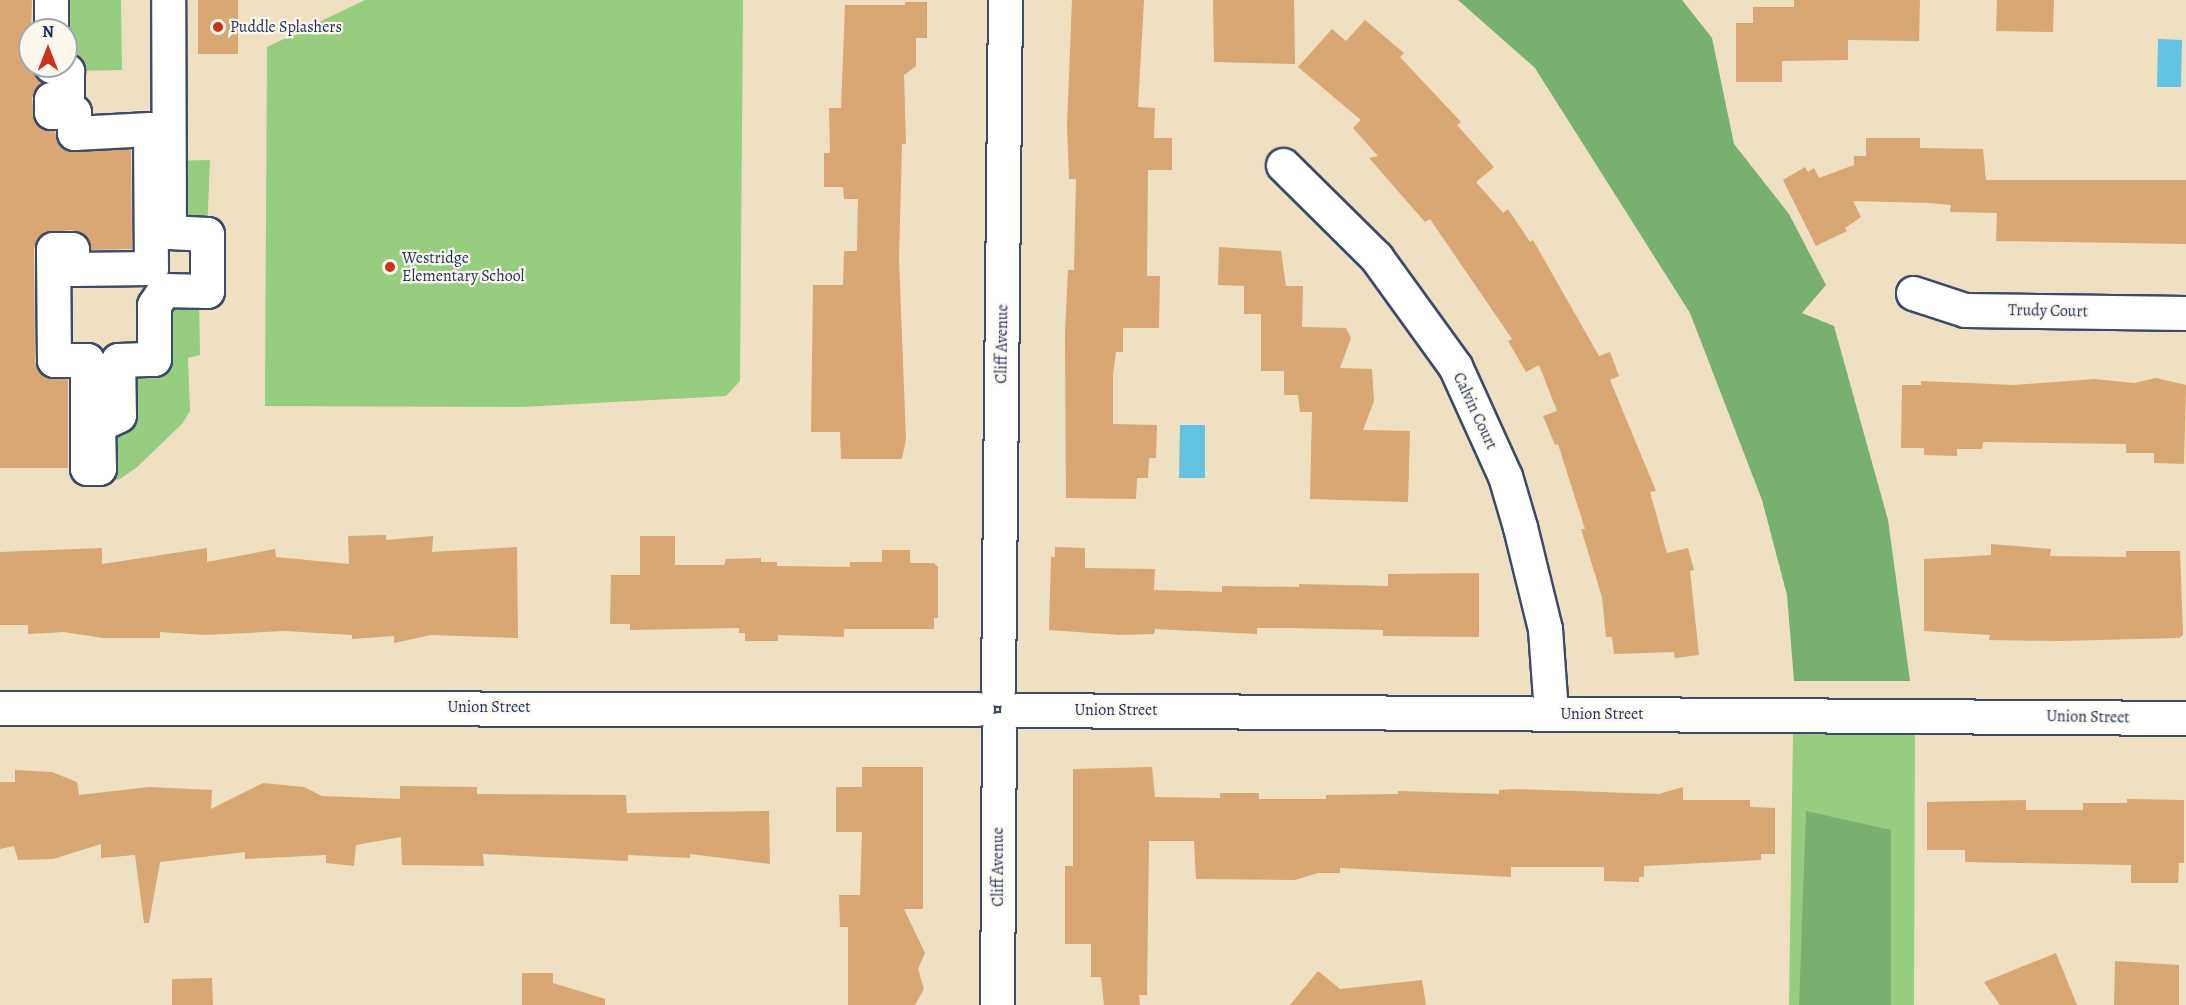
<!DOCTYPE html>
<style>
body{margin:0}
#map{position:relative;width:2186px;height:1005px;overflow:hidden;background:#eee0c0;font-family:Alegreya,serif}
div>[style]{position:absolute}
.green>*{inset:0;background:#96cd7f}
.forest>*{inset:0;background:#78b06e}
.water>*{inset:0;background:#64c2e2}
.building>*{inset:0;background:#d8a773}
.roads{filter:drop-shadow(2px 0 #3b4a6d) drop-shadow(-2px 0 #3b4a6d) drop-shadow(0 2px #3b4a6d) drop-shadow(0 -2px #3b4a6d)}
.minor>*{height:33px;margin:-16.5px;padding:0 16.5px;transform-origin:16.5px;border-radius:16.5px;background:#fff}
.dots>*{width:16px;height:16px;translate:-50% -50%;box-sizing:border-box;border:3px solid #fbf7ec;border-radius:50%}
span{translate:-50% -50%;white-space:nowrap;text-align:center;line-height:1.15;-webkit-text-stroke:4.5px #fbf7ec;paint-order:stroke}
.poi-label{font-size:16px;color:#1b2f5e}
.left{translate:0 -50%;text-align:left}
.street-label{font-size:16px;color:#1b2f5e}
.north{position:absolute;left:18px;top:18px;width:60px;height:60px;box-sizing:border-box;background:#fbf7ec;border:2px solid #a1a7b3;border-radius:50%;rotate:0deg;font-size:16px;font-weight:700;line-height:24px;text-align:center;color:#1b2f5e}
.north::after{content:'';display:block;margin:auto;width:21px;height:27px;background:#c8321e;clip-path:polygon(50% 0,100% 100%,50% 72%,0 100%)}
</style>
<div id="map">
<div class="green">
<div style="clip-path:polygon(66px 0,121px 0,122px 70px,67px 71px)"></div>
<div style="clip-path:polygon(365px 0,743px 0,740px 381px,726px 396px,522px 407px,265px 406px,267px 47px)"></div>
<div style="clip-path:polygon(210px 160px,207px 234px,169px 232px,168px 161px)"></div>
<div style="clip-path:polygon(199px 291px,200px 355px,188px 358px,190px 411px,182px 424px,136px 468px,120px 479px,99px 483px,118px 360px,154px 359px,154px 305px)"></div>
<div style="clip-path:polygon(1793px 733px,1915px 735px,1914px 1005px,1789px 1005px)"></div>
</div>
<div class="forest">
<div style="clip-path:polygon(1458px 0,1682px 0,1712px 38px,1734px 144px,1789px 214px,1826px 285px,1802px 313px,1834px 326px,1888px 520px,1910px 681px,1794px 681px,1787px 595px,1762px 500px,1690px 313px,1535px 68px)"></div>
<div style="clip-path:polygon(1806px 811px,1891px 830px,1891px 1005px,1799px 1005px)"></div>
</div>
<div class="water">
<div style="clip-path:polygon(2158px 39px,2182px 40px,2181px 87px,2157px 87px)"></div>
<div style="clip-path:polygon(1180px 425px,1205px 425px,1205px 478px,1179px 478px)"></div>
</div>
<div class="building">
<div style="clip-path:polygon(0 0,32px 0,30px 66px,43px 82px,32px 98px,35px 122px,42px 128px,55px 131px,58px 142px,66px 150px,131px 149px,132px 249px,91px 250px,88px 239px,72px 230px,44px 233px,34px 249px,35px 361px,45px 376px,68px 379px,68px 468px,0 468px)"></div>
<div style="clip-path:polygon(198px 0,238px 0,238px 54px,198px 54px)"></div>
<div style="clip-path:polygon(1072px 0,1144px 0,1138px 107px,1155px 108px,1154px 138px,1172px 138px,1172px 170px,1148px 170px,1147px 276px,1160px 276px,1159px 328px,1123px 328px,1123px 352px,1116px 352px,1113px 375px,1113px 424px,1157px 425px,1156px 458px,1149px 458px,1148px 478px,1137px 478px,1136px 499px,1066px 498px,1065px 333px,1068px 270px,1074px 270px,1076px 179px,1069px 179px,1067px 126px)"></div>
<div style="clip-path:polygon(1213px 0,1294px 0,1295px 64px,1214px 62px)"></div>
<div style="clip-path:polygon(1794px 0,1920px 0,1919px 41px,1848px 40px,1848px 60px,1782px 61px,1782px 82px,1736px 82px,1736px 23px,1753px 23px,1753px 7px,1794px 7px)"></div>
<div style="clip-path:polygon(1997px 0,2054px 0,2053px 32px,1996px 31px)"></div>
<div style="clip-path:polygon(905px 2px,927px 2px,927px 38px,916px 38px,916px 66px,904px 75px,906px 144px,902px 144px,899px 260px,906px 439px,902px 459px,841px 459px,840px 432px,811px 432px,813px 285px,843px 285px,844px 251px,857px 251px,858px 199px,844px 199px,843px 187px,824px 187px,824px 153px,830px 153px,829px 108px,841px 108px,845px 5px,905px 5px)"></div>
<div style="clip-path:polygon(1365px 20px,1404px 53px,1400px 57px,1461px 122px,1457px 125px,1494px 167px,1476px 182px,1503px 213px,1508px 209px,1530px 242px,1533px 240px,1599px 356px,1610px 352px,1619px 376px,1610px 380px,1656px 491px,1650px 492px,1667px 553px,1688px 548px,1694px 570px,1690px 571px,1699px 655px,1675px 658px,1674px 652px,1614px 654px,1612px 637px,1606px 637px,1602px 597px,1581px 529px,1585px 529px,1558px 444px,1555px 445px,1543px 416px,1557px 411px,1539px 365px,1526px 372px,1508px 341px,1512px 339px,1430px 219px,1425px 222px,1369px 158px,1378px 156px,1353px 128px,1361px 120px,1298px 67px,1332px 29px,1346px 41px)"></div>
<div style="clip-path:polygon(1866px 138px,1920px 138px,1920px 148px,1983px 149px,1986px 180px,2186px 180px,2186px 244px,1996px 241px,1997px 213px,1950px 212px,1951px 205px,1929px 203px,1853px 201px,1861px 217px,1845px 228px,1847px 231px,1816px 246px,1783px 180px,1805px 167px,1808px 172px,1814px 168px,1819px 178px,1854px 165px,1854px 156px,1866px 156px)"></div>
<div style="clip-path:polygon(1219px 247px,1281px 251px,1286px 286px,1303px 286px,1302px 327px,1346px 328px,1351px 338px,1340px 368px,1372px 369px,1374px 401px,1363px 430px,1410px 431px,1408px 502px,1310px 499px,1312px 412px,1300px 412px,1298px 395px,1284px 395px,1284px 371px,1261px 371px,1261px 314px,1244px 314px,1244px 286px,1218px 285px)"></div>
<div style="clip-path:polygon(2156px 378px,2186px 385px,2184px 464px,2154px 463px,2154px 453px,2126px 453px,2126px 444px,1983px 442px,1982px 449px,1957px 449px,1957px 456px,1924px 455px,1924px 448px,1901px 448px,1902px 385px,1921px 385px,1921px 381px,2014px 385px,2095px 379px,2134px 383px)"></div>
<div style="clip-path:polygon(386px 535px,386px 540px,433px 536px,432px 552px,517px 547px,518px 638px,431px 635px,394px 643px,394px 636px,352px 639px,352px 635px,285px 631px,204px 635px,160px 632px,160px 638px,103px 638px,64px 632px,28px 634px,28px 625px,0 625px,0 552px,102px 548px,102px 564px,207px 548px,207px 562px,275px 549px,276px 557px,349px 564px,348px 536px)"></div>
<div style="clip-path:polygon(640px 536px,675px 536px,675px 565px,724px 565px,726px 559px,761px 558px,761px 562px,777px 562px,777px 566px,850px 567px,850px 562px,882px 562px,882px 550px,910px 550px,910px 563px,934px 563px,938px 567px,938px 618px,934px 618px,934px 629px,844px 629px,844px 637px,778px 635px,778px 641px,745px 641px,745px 633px,739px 633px,739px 628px,630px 630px,630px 624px,610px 624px,611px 575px,640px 575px)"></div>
<div style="clip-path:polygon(1991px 544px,2051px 549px,2050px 556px,2126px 557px,2126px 551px,2180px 551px,2183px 635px,2179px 638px,2059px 641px,1989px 640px,1990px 635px,1924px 631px,1924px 559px,1991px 555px)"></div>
<div style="clip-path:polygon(1055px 547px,1085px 548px,1085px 568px,1155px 569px,1154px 590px,1222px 592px,1222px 586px,1299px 587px,1299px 584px,1388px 586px,1388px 574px,1479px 573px,1479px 637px,1383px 636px,1383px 630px,1289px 628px,1257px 628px,1257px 634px,1155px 629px,1154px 634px,1120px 635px,1049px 630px,1051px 557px,1055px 557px)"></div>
<div style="clip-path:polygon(862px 767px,923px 767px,923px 909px,904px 909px,925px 953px,918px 969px,924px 989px,915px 1005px,848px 1005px,848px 927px,840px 927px,839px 895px,860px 895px,862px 832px,836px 832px,836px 787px,862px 787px)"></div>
<div style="clip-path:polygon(1152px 767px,1155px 797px,1220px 798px,1220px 793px,1259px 793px,1259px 799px,1326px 799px,1326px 795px,1398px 794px,1398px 791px,1499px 794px,1499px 790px,1514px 789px,1659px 794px,1683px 787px,1683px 800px,1750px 800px,1750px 807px,1775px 808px,1775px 854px,1761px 854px,1761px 860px,1644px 866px,1644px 877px,1639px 877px,1639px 882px,1604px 881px,1604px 867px,1511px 867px,1511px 877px,1340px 868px,1340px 873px,1318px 873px,1295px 880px,1196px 879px,1194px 841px,1149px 841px,1147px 995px,1139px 995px,1140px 1005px,1104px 1005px,1101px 977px,1091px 977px,1091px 944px,1065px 944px,1065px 866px,1073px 866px,1073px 769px)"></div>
<div style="clip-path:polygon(15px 770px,52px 772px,77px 782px,79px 795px,149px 787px,212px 790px,211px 809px,263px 783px,304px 787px,322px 796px,400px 799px,400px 786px,477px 787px,477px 794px,626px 795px,627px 813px,769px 811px,770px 864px,690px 854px,690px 858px,628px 855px,628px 861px,483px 854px,484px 866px,402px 865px,401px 837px,356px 845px,354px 866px,326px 863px,326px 855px,245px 859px,245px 852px,160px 862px,149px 923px,144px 923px,135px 855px,101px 858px,101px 844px,53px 859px,18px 860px,14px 846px,0 849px,0 782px,15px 782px)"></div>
<div style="clip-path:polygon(2127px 799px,2184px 800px,2184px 863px,2179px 863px,2178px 883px,2131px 883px,2131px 865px,1965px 862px,1965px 850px,1927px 850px,1927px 802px,2026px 800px,2026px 810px,2083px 810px,2083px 803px,2127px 803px)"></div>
<div style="clip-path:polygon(2056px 953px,2077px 1005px,2000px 1005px,1984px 982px)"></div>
<div style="clip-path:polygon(2115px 961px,2179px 965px,2179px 1005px,2114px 1005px)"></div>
<div style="clip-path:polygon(1318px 971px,1340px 989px,1422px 980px,1426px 1005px,1290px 1005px)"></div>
<div style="clip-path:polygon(522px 973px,553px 973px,553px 983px,605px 999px,605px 1005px,522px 1005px)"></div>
<div style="clip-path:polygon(212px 978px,213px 1005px,172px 1005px,172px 979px)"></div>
</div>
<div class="roads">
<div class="minor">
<div style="left:51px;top:0;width:30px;rotate:90deg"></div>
<div style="left:51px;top:66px;width:17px;rotate:17deg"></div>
<div style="left:67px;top:71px;width:27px;rotate:90deg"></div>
<div style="left:67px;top:98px;width:16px;rotate:176deg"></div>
<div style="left:51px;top:99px;width:13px;rotate:90deg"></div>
<div style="left:51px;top:112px;width:23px"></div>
<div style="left:74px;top:112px;width:21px;rotate:90deg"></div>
<div style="left:74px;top:133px;width:76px;rotate:-3deg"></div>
<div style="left:150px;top:129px;width:139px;rotate:89.6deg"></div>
<div style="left:151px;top:268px;width:78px;rotate:179.3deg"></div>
<div style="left:73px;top:269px;width:20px;rotate:-93deg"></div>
<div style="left:72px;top:249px;width:19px;rotate:180deg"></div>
<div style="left:53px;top:249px;width:111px;rotate:89.5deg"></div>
<div style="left:54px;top:360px;width:33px"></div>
<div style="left:87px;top:360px;width:108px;rotate:90deg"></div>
<div style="left:87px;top:468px;width:12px"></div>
<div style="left:99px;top:468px;width:43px;rotate:-91.3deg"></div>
<div style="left:98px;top:425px;width:23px;rotate:-25deg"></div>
<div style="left:119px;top:415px;width:55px;rotate:-91deg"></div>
<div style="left:118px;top:360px;width:36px;rotate:-2deg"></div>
<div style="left:154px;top:359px;width:54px;rotate:-90deg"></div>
<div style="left:154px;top:305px;width:18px;rotate:-56deg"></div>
<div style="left:164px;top:290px;width:43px;rotate:1.3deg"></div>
<div style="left:207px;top:291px;width:57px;rotate:-90deg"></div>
<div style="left:207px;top:234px;width:38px;rotate:-177deg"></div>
<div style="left:169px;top:232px;width:232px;rotate:-90.2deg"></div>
<div style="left:1283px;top:165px;width:131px;rotate:44.7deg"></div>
<div style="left:1376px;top:257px;width:135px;rotate:54.1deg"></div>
<div style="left:1455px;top:366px;width:121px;rotate:65.6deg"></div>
<div style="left:1505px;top:476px;width:53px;rotate:73.6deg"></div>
<div style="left:1520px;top:527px;width:105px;rotate:76.2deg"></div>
<div style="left:1545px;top:629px;width:84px;rotate:85.9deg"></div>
<div style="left:1913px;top:293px;width:55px;rotate:18.1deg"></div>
<div style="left:1965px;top:310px;width:221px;rotate:0.8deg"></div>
<div style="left:998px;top:689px;width:689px;rotate:-89.42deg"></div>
<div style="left:0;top:708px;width:977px;rotate:0.06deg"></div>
<div style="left:1017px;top:710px;width:1169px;rotate:0.39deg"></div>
<div style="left:997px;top:1005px;width:276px;rotate:-89.6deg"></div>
</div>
</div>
<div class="dots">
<div style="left:218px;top:27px;background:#c8321e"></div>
<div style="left:390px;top:267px;background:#c8321e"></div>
</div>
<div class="poi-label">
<span class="left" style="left:230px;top:27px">Puddle Splashers</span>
<span class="left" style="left:402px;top:267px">Westridge<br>Elementary School</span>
</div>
<div class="street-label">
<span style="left:2048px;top:311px;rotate:1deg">Trudy Court</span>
<span style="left:1002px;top:344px;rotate:-89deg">Cliff Avenue</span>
<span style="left:1475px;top:411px;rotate:65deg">Calvin Court</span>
<span style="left:489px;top:707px">Union Street</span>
<span style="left:1116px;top:710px">Union Street</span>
<span style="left:1602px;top:714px">Union Street</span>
<span style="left:2088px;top:717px;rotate:1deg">Union Street</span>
<span style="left:998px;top:867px;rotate:-90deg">Cliff Avenue</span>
</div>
<div class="north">N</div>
</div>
